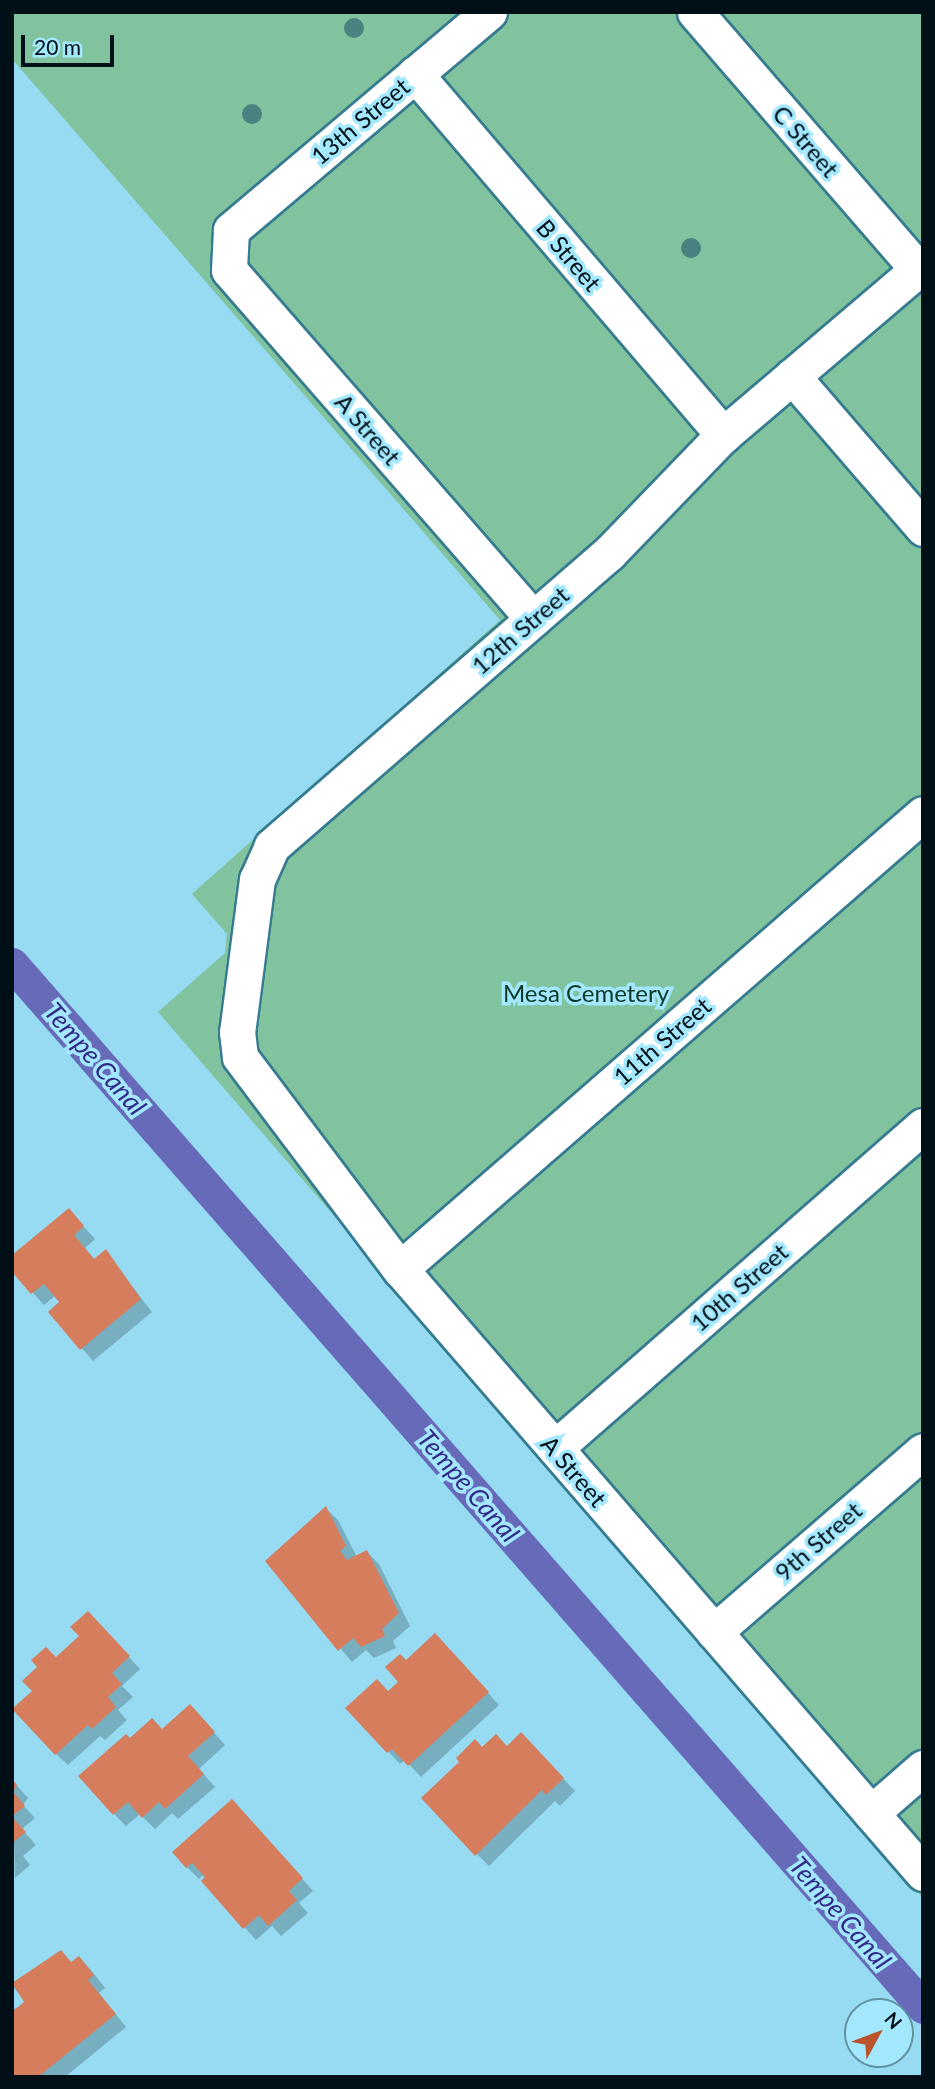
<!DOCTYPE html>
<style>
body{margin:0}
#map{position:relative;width:935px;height:2089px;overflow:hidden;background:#96dbf1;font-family:Lato,sans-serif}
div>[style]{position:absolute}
.green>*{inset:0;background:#81c29f}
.shadow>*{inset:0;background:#0003}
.canal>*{height:33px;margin:-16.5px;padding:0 16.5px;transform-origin:16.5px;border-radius:16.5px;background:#676ab9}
.building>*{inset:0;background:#d67d5d}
.roads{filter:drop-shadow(2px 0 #367b90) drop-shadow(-2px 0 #367b90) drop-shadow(0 2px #367b90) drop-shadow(0 -2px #367b90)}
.minor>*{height:35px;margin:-17.5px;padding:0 17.5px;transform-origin:17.5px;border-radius:17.5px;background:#fff}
.trees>*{width:20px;height:20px;margin:-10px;border-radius:50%;background:#4a8281}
span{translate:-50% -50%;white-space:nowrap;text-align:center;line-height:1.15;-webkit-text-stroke:7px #a3e8ff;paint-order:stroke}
.street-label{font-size:24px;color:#001016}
.park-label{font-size:24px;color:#0c3925}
.water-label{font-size:26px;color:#322988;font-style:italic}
.frame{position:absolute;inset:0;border:14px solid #001016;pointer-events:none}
.north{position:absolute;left:844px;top:1998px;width:70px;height:70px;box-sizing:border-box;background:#a3e8ff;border:2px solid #6292a2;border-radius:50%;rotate:49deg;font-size:19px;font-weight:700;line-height:28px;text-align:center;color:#001016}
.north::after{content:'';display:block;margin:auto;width:24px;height:32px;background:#bb532d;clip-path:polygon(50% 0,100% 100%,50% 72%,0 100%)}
.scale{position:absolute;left:21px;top:35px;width:93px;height:32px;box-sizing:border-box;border:4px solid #001016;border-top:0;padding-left:9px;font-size:21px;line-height:24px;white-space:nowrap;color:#001016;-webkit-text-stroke:5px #a3e8ff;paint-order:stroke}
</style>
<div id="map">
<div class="green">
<div style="clip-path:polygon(12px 12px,923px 12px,923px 1898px,158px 1012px,225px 953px,227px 934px,192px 894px,500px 620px,12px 59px)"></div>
</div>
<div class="shadow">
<div style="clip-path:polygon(69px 1210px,95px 1239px,85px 1248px,95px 1260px,105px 1251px,152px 1312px,93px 1361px,50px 1312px,62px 1303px,56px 1295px,44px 1305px,33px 1293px)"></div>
<div style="clip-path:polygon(326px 1509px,338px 1520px,357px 1557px,367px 1552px,379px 1564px,410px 1626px,393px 1641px,396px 1648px,374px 1658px,366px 1650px,352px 1662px,267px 1561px)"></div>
<div style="clip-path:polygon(100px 1625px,140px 1669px,122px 1686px,133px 1697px,118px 1710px,127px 1720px,105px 1740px,100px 1736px,68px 1765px,56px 1754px,34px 1691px,56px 1659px)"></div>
<div style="clip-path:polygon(447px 1648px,499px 1705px,421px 1777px,405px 1760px,400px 1764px,348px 1708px,389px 1692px,401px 1682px,406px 1663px)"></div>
<div style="clip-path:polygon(202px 1719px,225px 1745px,199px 1769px,215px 1787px,178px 1819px,172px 1813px,155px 1829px,140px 1814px,126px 1826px,114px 1814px,130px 1740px)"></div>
<div style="clip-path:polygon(533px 1747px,575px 1791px,560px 1806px,555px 1801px,489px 1866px,477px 1854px,482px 1749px)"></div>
<div style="clip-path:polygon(12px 1780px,28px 1798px,23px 1805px,35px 1818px,22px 1829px,36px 1845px,23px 1856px,30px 1865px,15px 1878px)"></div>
<div style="clip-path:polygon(244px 1814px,313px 1891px,299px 1903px,308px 1913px,281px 1936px,272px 1926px,256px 1940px,203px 1881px,204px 1874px,199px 1879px,187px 1867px)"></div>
<div style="clip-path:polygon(60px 1952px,72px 1964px,79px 1958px,91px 1970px,105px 1988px,99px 1993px,126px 2027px,65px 2077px,13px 2077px,12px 2010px,26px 2003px,12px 1985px)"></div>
</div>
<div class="canal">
<div style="left:12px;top:964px;width:1385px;rotate:48.86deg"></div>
</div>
<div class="building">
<div style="clip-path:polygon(69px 1208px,84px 1226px,74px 1235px,94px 1259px,106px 1249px,141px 1299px,80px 1350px,48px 1312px,59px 1302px,44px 1284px,31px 1294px,12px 1272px,12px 1255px)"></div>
<div style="clip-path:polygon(326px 1506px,346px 1546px,340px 1551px,347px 1560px,367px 1550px,399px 1613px,382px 1629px,385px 1636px,361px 1647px,353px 1638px,338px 1651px,265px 1561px)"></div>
<div style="clip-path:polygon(88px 1611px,130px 1656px,112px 1673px,122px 1684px,108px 1697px,116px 1707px,92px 1729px,88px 1725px,55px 1755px,12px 1709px,32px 1691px,22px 1681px,37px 1667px,31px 1660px,46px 1647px,56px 1657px,79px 1636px,70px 1627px)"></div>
<div style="clip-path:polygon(435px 1633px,489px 1692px,408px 1766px,392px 1749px,387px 1753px,345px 1708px,377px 1679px,388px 1691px,398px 1682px,385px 1667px,400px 1654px,406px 1660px)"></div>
<div style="clip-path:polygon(190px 1704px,215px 1732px,188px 1756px,204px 1774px,165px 1809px,159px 1802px,142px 1818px,128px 1802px,113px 1815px,78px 1776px,126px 1734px,130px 1738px,152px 1718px,162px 1729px)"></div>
<div style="clip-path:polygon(521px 1732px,564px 1778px,546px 1795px,542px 1790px,475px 1856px,421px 1798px,459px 1762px,456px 1758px,475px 1739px,482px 1747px,496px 1734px,507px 1746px)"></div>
<div style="clip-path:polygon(12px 1779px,17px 1785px,13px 1792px,25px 1806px,12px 1816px)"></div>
<div style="clip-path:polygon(232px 1799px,303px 1878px,289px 1891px,297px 1900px,268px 1926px,259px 1915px,243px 1929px,201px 1881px,205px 1877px,192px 1863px,186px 1868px,172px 1852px)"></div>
<div style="clip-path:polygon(12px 1817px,26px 1832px,12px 1843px)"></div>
<div style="clip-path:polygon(61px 1950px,71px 1962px,79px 1956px,94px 1975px,88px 1980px,116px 2014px,38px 2077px,12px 2077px,12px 2012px,24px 2002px,12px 1983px)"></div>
</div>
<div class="roads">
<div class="minor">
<div style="left:489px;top:12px;width:338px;rotate:139.8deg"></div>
<div style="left:231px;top:230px;width:40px;rotate:92.9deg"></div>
<div style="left:229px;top:270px;width:463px;rotate:48.9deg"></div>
<div style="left:695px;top:12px;width:340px;rotate:49.1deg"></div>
<div style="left:415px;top:74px;width:475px;rotate:49.5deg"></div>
<div style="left:923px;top:265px;width:262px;rotate:139.6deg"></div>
<div style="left:723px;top:435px;width:164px;rotate:134deg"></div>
<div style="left:609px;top:553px;width:447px;rotate:139deg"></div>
<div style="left:272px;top:846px;width:36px;rotate:114deg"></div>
<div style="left:257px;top:879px;width:154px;rotate:97.4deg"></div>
<div style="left:237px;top:1032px;width:25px;rotate:83deg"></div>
<div style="left:240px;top:1057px;width:266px;rotate:53deg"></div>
<div style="left:400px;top:1269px;width:799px;rotate:49.11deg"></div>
<div style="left:792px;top:376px;width:201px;rotate:49.2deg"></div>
<div style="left:400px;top:1269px;width:693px;rotate:-41.02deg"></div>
<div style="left:555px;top:1448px;width:489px;rotate:-41.2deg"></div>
<div style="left:714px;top:1632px;width:276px;rotate:-40.9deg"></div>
<div style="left:871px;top:1813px;width:69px;rotate:-40.9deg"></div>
</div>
</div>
<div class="trees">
<div style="left:354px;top:28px"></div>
<div style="left:252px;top:114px"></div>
<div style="left:691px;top:248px"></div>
</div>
<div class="street-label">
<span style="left:360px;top:121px;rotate:-40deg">13th Street</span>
<span style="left:806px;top:141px;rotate:49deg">C Street</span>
<span style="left:569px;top:255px;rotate:50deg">B Street</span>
<span style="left:368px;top:429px;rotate:49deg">A Street</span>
<span style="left:520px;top:630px;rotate:-41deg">12th Street</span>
<span style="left:662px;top:1041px;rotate:-41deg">11th Street</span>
<span style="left:739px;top:1287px;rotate:-41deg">10th Street</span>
<span style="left:574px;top:1471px;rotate:49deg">A Street</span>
<span style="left:818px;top:1541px;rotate:-41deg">9th Street</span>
</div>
<div class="park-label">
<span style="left:586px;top:993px">Mesa Cemetery</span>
</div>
<div class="water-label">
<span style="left:95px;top:1059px;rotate:49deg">Tempe Canal</span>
<span style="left:468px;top:1486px;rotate:49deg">Tempe Canal</span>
<span style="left:840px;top:1913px;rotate:49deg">Tempe Canal</span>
</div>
<div class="frame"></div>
<div class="north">N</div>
<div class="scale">20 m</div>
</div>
